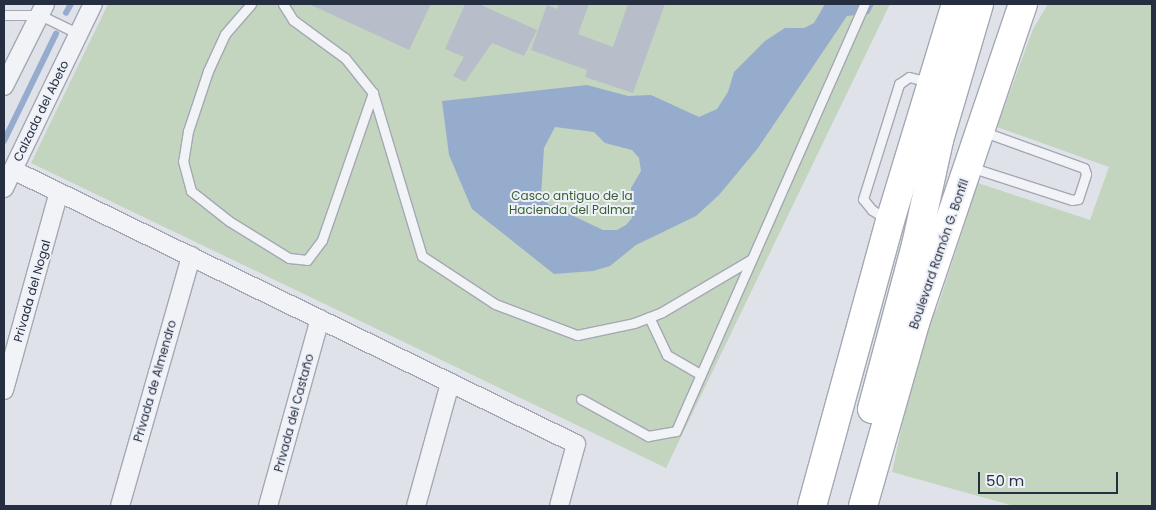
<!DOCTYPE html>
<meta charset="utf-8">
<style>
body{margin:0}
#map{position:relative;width:1156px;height:510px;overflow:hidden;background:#dfe2e9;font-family:Poppins,sans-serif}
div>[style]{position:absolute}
.green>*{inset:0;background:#c3d4bf}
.water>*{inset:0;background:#96accd}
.stream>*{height:5.5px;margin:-2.75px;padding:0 2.75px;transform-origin:2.75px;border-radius:2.75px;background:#96accd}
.building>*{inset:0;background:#b8bdca}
.roads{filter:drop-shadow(1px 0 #a4a8b4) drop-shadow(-1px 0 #a4a8b4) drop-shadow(0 1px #a4a8b4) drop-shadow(0 -1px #a4a8b4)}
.lane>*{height:9px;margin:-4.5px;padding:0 4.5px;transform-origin:4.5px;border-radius:4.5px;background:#f2f3f7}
.street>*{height:18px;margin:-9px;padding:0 9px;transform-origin:9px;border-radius:9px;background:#f2f3f7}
.primary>*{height:28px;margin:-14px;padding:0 14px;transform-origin:14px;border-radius:14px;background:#fff}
span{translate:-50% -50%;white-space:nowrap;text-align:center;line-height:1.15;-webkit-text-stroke:4px #eef1f7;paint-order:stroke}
.street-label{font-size:12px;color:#262e42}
.park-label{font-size:12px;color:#375f32}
.frame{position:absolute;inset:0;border:5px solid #262e42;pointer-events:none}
.scale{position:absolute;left:978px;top:472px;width:140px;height:22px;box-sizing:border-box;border:2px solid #262e42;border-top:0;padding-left:6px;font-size:15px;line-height:18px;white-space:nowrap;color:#262e42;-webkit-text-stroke:4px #eef1f7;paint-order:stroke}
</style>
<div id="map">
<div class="green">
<div style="clip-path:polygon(108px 4px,890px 4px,666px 468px,31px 163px)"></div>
<div style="clip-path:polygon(1048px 4px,1152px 4px,1152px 506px,1014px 506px,892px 472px,907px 402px,906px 368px,917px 324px,937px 309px,978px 183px,1090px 220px,1109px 167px,997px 127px,1033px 29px)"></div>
</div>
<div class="water">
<div style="clip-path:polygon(evenodd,825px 4px,874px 4px,869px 14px,847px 16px,758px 148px,719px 195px,696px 216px,636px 245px,610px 266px,593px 271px,554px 274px,472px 209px,449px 155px,442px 101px,587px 85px,628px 96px,651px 95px,699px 117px,717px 109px,728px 92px,734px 72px,765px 41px,785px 28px,804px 28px,814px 23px,825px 4px,555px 127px,594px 132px,605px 143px,632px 150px,639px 158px,641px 171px,631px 188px,632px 218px,626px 225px,617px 230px,603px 230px,548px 204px,541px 196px,544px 148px,555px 127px)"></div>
</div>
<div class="stream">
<div style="left:66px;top:13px;width:10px;rotate:-61deg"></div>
<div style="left:4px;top:141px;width:119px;rotate:-64.1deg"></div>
</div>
<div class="building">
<div style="clip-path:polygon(309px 4px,431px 4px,409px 50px)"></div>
<div style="clip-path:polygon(465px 4px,479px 4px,537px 30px,524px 56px,492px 43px,465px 82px,453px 76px,464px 57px,445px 49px)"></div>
<div style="clip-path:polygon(559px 4px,589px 4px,578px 34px,613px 47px,628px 4px,665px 4px,633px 93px,585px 77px,587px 70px,531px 50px,547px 5px,557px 9px)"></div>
</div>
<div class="roads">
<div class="lane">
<div style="left:251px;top:4px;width:40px;rotate:131deg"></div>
<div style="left:225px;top:34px;width:41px;rotate:114.7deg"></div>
<div style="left:208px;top:71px;width:63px;rotate:108.4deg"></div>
<div style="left:188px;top:131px;width:30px;rotate:99deg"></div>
<div style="left:183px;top:161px;width:31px;rotate:75deg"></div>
<div style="left:191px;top:191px;width:48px;rotate:38.3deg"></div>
<div style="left:229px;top:221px;width:70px;rotate:31.7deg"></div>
<div style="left:289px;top:258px;width:18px;rotate:6deg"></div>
<div style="left:307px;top:260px;width:25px;rotate:-53deg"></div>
<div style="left:322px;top:240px;width:156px;rotate:-70.9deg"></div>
<div style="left:283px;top:4px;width:19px;rotate:58deg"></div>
<div style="left:293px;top:20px;width:64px;rotate:36.2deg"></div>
<div style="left:345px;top:58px;width:45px;rotate:51.3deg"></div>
<div style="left:373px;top:93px;width:170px;rotate:73.3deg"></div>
<div style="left:422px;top:256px;width:87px;rotate:33.3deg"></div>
<div style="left:495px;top:304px;width:88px;rotate:20.7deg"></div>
<div style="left:577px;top:335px;width:58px;rotate:-11.9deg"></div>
<div style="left:634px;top:323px;width:30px;rotate:-21deg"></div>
<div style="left:662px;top:312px;width:104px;rotate:-30.5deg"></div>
<div style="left:4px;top:15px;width:36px"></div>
<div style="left:40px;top:15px;width:43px;rotate:26deg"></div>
<div style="left:970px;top:167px;width:107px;rotate:17.9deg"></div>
<div style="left:1072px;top:200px;width:6px;rotate:-9deg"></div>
<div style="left:1078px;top:199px;width:26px;rotate:-72deg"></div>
<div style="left:1086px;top:174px;width:6px;rotate:-108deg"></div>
<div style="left:1084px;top:168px;width:109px;rotate:-160.1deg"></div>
<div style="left:888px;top:220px;width:19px;rotate:-148deg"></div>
<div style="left:872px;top:210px;width:14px;rotate:-129deg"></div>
<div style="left:863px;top:199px;width:121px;rotate:-72.6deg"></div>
<div style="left:899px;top:84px;width:12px;rotate:-35deg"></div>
<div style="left:909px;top:77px;width:21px;rotate:14deg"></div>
<div style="left:649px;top:317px;width:42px;rotate:64.7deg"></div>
<div style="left:667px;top:355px;width:39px;rotate:30deg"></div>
<div style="left:581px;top:399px;width:77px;rotate:28.9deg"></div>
<div style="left:648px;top:436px;width:28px;rotate:-10deg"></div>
<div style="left:676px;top:431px;width:467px;rotate:-66.2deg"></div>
</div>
<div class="street">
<div style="left:4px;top:86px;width:92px;rotate:-63.4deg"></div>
<div style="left:13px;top:170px;width:626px;rotate:25.95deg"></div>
<div style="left:576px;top:444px;width:64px;rotate:105.3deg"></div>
<div style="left:4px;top:188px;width:204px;rotate:-64.2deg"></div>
<div style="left:4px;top:390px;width:205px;rotate:-74.5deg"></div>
<div style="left:120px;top:506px;width:260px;rotate:-74.1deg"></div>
<div style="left:268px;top:506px;width:194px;rotate:-74.5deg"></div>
<div style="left:416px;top:506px;width:128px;rotate:-74.5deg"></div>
</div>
<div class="primary">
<div style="left:872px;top:409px;width:170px;rotate:-75deg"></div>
<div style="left:916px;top:245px;width:107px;rotate:-77.6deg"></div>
<div style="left:939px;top:140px;width:142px;rotate:-73.6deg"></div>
<div style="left:812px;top:506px;width:295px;rotate:-74.7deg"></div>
<div style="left:890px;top:221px;width:227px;rotate:-73.1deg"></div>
<div style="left:863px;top:506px;width:190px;rotate:-74.1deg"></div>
<div style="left:915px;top:323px;width:337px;rotate:-71.3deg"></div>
</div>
</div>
<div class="street-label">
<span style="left:41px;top:111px;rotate:-64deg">Calzada del Abeto</span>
<span style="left:939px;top:254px;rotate:-71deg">Boulevard Ramón G. Bonfil</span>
<span style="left:32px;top:291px;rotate:-74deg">Privada del Nogal</span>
<span style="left:155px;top:381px;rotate:-74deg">Privada de Almendro</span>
<span style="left:294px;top:413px;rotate:-75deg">Privada del Castaño</span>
</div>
<div class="park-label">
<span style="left:572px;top:203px">Casco antiguo de la<br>Hacienda del Palmar</span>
</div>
<div class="frame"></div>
<div class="scale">50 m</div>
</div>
